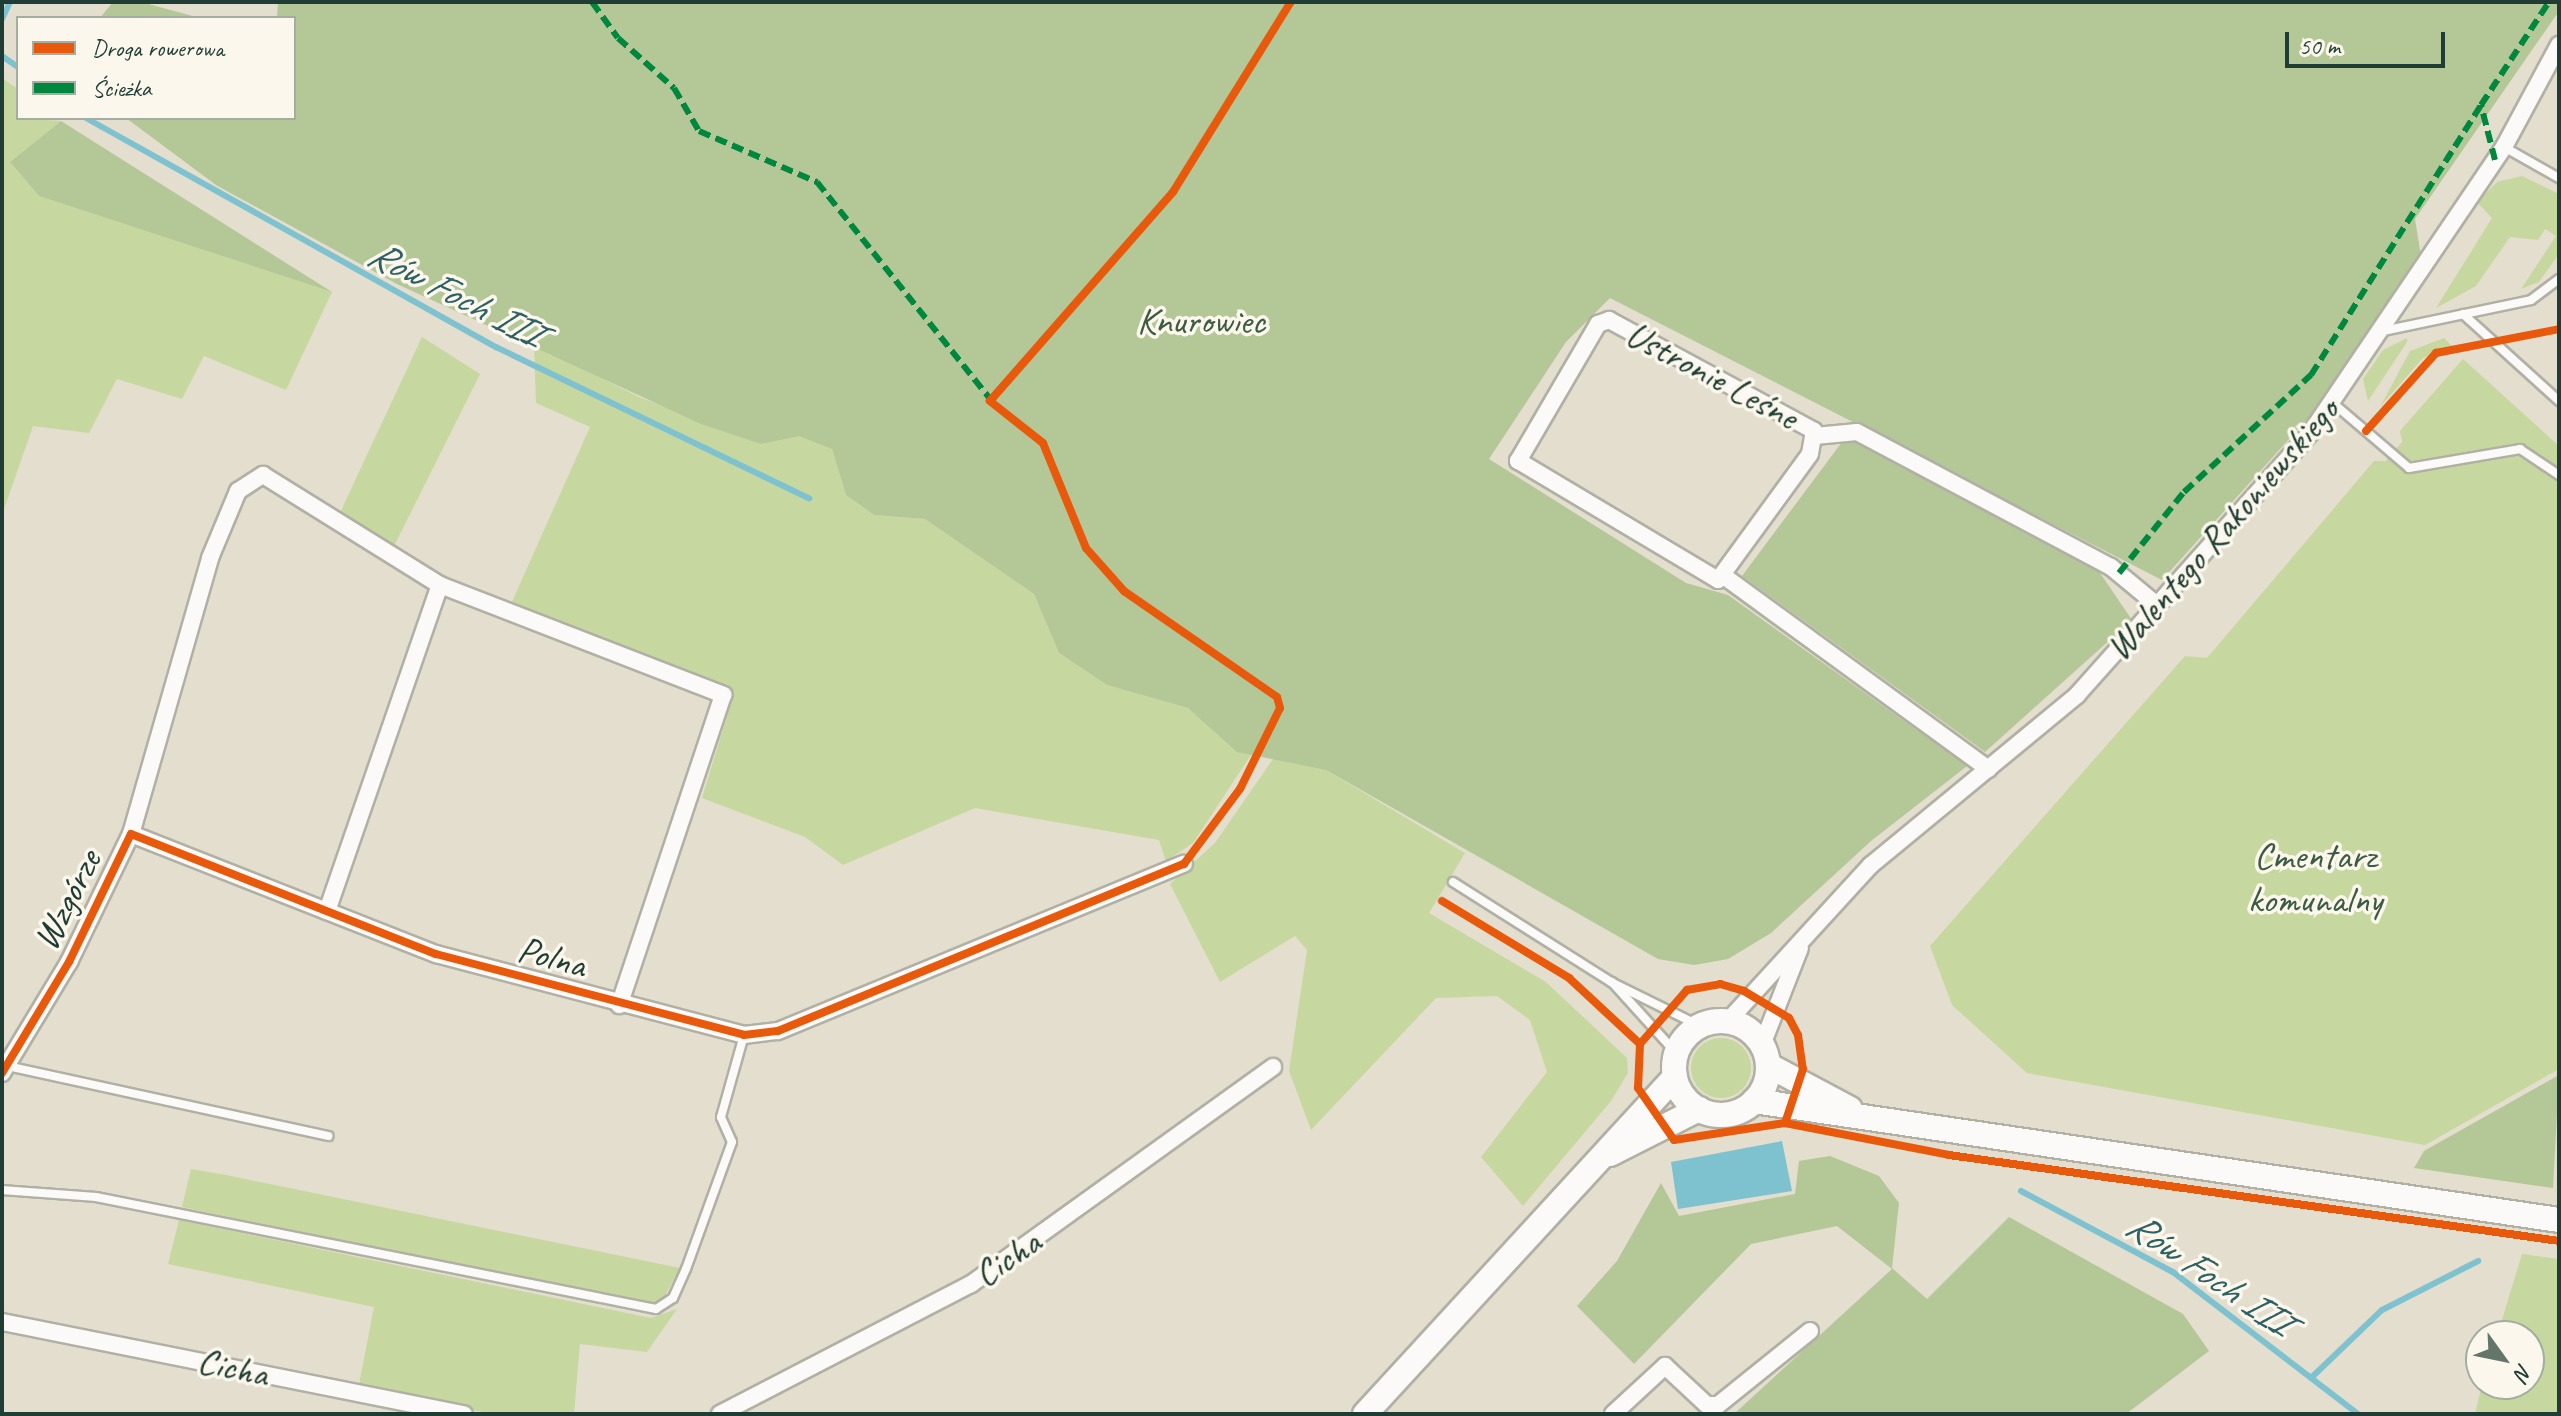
<!DOCTYPE html>
<meta charset="utf-8">
<style>
body{margin:0}
#map{position:relative;width:2561px;height:1416px;overflow:hidden;background:#e3decd;font-family:Caveat,sans-serif}
div>[style]{position:absolute}
.green>*{inset:0;background:#c6d8a0}
.round{border-radius:50%}
.forest>*{inset:0;background:#b3c797}
.water>*{inset:0;background:#7ec2d0}
.stream>*{height:6px;margin:-3px;padding:0 3px;transform-origin:3px;border-radius:3px;background:#7ec2d0}
.roads{filter:drop-shadow(2px 0 #b0b0a4) drop-shadow(-2px 0 #b0b0a4) drop-shadow(0 2px #b0b0a4) drop-shadow(0 -2px #b0b0a4)}
.lane>*{height:8px;margin:-4px;padding:0 4px;transform-origin:4px;border-radius:4px;background:#fbfaf8}
.street>*{height:16px;margin:-8px;padding:0 8px;transform-origin:8px;border-radius:8px;background:#fbfaf8}
.secondary>*{height:24px;margin:-12px;padding:0 12px;transform-origin:12px;border-radius:12px;background:#fbfaf8}
.secondary>.ring{margin:-12px;padding:0;box-sizing:content-box;background:none;border:24px solid #fbfaf8;border-radius:50%}
.quiet>*{height:6px;margin-top:-3px;transform-origin:0;background:repeating-linear-gradient(90deg,#00873e 0 12px,transparent 0 18px)}
.cycleway>*{height:8px;margin:-4px;padding:0 4px;transform-origin:4px;border-radius:4px;background:#e8590c}
span{translate:-50% -50%;white-space:nowrap;text-align:center;line-height:1.15;-webkit-text-stroke:7px #fbf7ec;paint-order:stroke}
.park-label{font-size:38px;color:#3c5b42}
.street-label{font-size:38px;color:#1f3d34}
.water-label{font-size:40px;color:#2e6163;font-style:italic}
.frame{position:absolute;inset:0;border:4px solid #1f3d34;pointer-events:none}
.legend{position:absolute;left:16px;top:16px;width:280px;height:104px;box-sizing:border-box;background:#fbf7ec;border:2px solid #a3ada2;margin:0;padding:10px 14px;list-style:none;font-size:24px;color:#1f3d34}
.legend li{display:flex;align-items:center;gap:16px;height:40px}
.legend b{width:40px;border:2px solid #a3ada2}
.north{position:absolute;left:2465px;top:1320px;width:80px;height:80px;box-sizing:border-box;background:#fbf7ec;border:2px solid #a3ada2;border-radius:50%;rotate:123deg;font-size:22px;font-weight:700;line-height:32px;text-align:center;color:#1f3d34}
.north::after{content:'';display:block;margin:auto;width:28px;height:36px;background:#64756a;clip-path:polygon(50% 0,100% 100%,50% 72%,0 100%)}
.scale{position:absolute;left:2285px;top:32px;width:160px;height:36px;box-sizing:border-box;border:4px solid #1f3d34;border-top:0;padding-left:10px;font-size:24px;line-height:28px;white-space:nowrap;color:#1f3d34;-webkit-text-stroke:6px #fbf7ec;paint-order:stroke}
</style>
<div id="map">
<div class="green">
<div style="clip-path:polygon(2px 78px,18px 89px,18px 118px,61px 121px,10px 162px,39px 196px,332px 292px,286px 390px,204px 356px,182px 399px,117px 379px,89px 433px,33px 426px,2px 515px)"></div>
<div style="clip-path:polygon(2522px 176px,2559px 194px,2559px 254px,2539px 282px,2521px 289px,2556px 236px,2545px 229px,2538px 240px,2510px 237px,2476px 286px,2436px 308px,2492px 218px,2477px 202px,2497px 182px)"></div>
<div style="clip-path:polygon(422px 337px,480px 374px,393px 548px,338px 517px)"></div>
<div style="clip-path:polygon(2407px 338px,2407px 342px,2368px 401px,2363px 379px,2383px 350px)"></div>
<div style="clip-path:polygon(2444px 338px,2452px 346px,2423px 358px,2380px 407px,2410px 351px)"></div>
<div style="clip-path:polygon(534px 344px,639px 397px,761px 444px,799px 435px,832px 449px,846px 495px,874px 515px,925px 519px,1034px 594px,1059px 653px,1107px 685px,1188px 708px,1253px 752px,1193px 843px,1166px 861px,1159px 840px,975px 808px,843px 865px,805px 837px,702px 798px,734px 693px,511px 604px,590px 427px,536px 403px)"></div>
<div style="clip-path:polygon(2463px 359px,2559px 446px,2559px 1069px,2425px 1145px,2027px 1073px,1952px 1005px,1930px 946px,2185px 656px,2207px 658px,2374px 461px,2386px 461px,2402px 442px,2400px 431px)"></div>
<div style="clip-path:polygon(1273px 759px,1326px 770px,1465px 853px,1429px 913px,1546px 982px,1627px 1058px,1628px 1073px,1611px 1101px,1523px 1206px,1481px 1157px,1547px 1072px,1530px 1020px,1497px 996px,1436px 998px,1311px 1130px,1289px 1071px,1307px 950px,1295px 936px,1220px 982px,1170px 884px,1215px 843px)"></div>
<div class="round" style="left:1691px;top:1038px;width:60px;height:60px"></div>
<div style="clip-path:polygon(191px 1169px,226px 1175px,680px 1268px,662px 1301px,648px 1304px,182px 1207px)"></div>
<div style="clip-path:polygon(179px 1220px,651px 1318px,677px 1309px,647px 1352px,580px 1344px,574px 1414px,494px 1414px,358px 1390px,374px 1307px,168px 1264px)"></div>
<div style="clip-path:polygon(2522px 1254px,2559px 1259px,2559px 1414px,2475px 1414px,2482px 1384px,2529px 1384px,2529px 1336px,2497px 1336px)"></div>
</div>
<div class="forest">
<div style="clip-path:polygon(113px 2px,141px 2px,200px 18px,100px 18px)"></div>
<div style="clip-path:polygon(278px 2px,2559px 2px,2559px 11px,2415px 219px,2421px 256px,2327px 397px,2162px 580px,1610px 298px,1566px 342px,1489px 459px,1686px 583px,1728px 595px,1967px 766px,1871px 841px,1771px 933px,1728px 959px,1694px 965px,1658px 959px,1326px 770px,1237px 752px,1188px 708px,1107px 685px,1059px 653px,1034px 594px,925px 519px,874px 515px,846px 495px,832px 449px,799px 436px,761px 444px,701px 424px,397px 284px,216px 185px,126px 118px,294px 118px,294px 18px,277px 18px)"></div>
<div style="clip-path:polygon(61px 121px,332px 292px,39px 196px,10px 162px)"></div>
<div style="clip-path:polygon(1848px 434px,2098px 570px,2132px 620px,1985px 752px,1742px 576px)"></div>
<div style="clip-path:polygon(2559px 1075px,2553px 1188px,2414px 1168px,2424px 1151px)"></div>
<div style="clip-path:polygon(1830px 1156px,1879px 1176px,1899px 1203px,1892px 1268px,1927px 1299px,2009px 1217px,2183px 1314px,2209px 1351px,2126px 1414px,1734px 1414px,1892px 1269px,1837px 1226px,1751px 1244px,1634px 1364px,1577px 1306px,1617px 1261px,1661px 1183px,1679px 1216px,1795px 1194px,1799px 1161px)"></div>
</div>
<div class="water">
<div style="clip-path:polygon(1782px 1141px,1792px 1191px,1678px 1209px,1671px 1162px)"></div>
</div>
<div class="stream">
<div style="left:2px;top:19px;width:19px;rotate:-65deg"></div>
<div style="left:2px;top:56px;width:19px;rotate:35deg"></div>
<div style="left:86px;top:118px;width:470px;rotate:29.2deg"></div>
<div style="left:496px;top:347px;width:348px;rotate:25.8deg"></div>
<div style="left:2021px;top:1191px;width:172px;rotate:28.1deg"></div>
<div style="left:2173px;top:1272px;width:233px;rotate:37.5deg"></div>
<div style="left:2311px;top:1378px;width:98px;rotate:-43.8deg"></div>
<div style="left:2382px;top:1310px;width:108px;rotate:-27deg"></div>
</div>
<div class="roads">
<div class="lane">
<div style="left:2504px;top:147px;width:63px;rotate:29.4deg"></div>
<div style="left:2463px;top:314px;width:130px;rotate:42.2deg"></div>
<div style="left:2383px;top:331px;width:151px;rotate:-11.8deg"></div>
<div style="left:2531px;top:300px;width:35px;rotate:-37deg"></div>
<div style="left:2333px;top:403px;width:100px;rotate:40.5deg"></div>
<div style="left:2409px;top:468px;width:113px;rotate:-9.7deg"></div>
<div style="left:2520px;top:449px;width:47px;rotate:33.7deg"></div>
<div style="left:1453px;top:882px;width:187px;rotate:32.3deg"></div>
<div style="left:1611px;top:982px;width:99px;rotate:26.3deg"></div>
<div style="left:1612px;top:982px;width:97px;rotate:47.9deg"></div>
<div style="left:7px;top:1066px;width:329px;rotate:12.3deg"></div>
<div style="left:2px;top:1190px;width:94px;rotate:4.3deg"></div>
<div style="left:96px;top:1197px;width:571px;rotate:11.31deg"></div>
<div style="left:656px;top:1309px;width:20px;rotate:-33deg"></div>
<div style="left:673px;top:1298px;width:32px;rotate:-66deg"></div>
<div style="left:686px;top:1269px;width:135px;rotate:-70.1deg"></div>
<div style="left:732px;top:1142px;width:27px;rotate:-114deg"></div>
<div style="left:721px;top:1117px;width:85px;rotate:-74.3deg"></div>
</div>
<div class="street">
<div style="left:1609px;top:320px;width:233px;rotate:28.4deg"></div>
<div style="left:1814px;top:431px;width:23px;rotate:100deg"></div>
<div style="left:1810px;top:454px;width:156px;rotate:126.1deg"></div>
<div style="left:1718px;top:580px;width:233px;rotate:-149.2deg"></div>
<div style="left:1518px;top:461px;width:159px;rotate:-59.7deg"></div>
<div style="left:1598px;top:324px;width:12px;rotate:-20deg"></div>
<div style="left:1815px;top:436px;width:42px;rotate:-5.4deg"></div>
<div style="left:1857px;top:432px;width:288px;rotate:28deg"></div>
<div style="left:2111px;top:567px;width:60px;rotate:39.6deg"></div>
<div style="left:1725px;top:577px;width:326px;rotate:36.1deg"></div>
<div style="left:131px;top:834px;width:328px;rotate:21.5deg"></div>
<div style="left:436px;top:954px;width:318px;rotate:14.7deg"></div>
<div style="left:744px;top:1035px;width:34px;rotate:-7deg"></div>
<div style="left:778px;top:1031px;width:439px;rotate:-22.4deg"></div>
<div style="left:327px;top:911px;width:345px;rotate:-70.9deg"></div>
<div style="left:1728px;top:1021px;width:212px;rotate:-47.5deg"></div>
<div style="left:1871px;top:865px;width:267px;rotate:-39.5deg"></div>
<div style="left:2077px;top:695px;width:352px;rotate:-48.3deg"></div>
<div style="left:2311px;top:432px;width:344px;rotate:-55.9deg"></div>
<div style="left:2504px;top:147px;width:116px;rotate:-61.7deg"></div>
<div style="left:1762px;top:1045px;width:104px;rotate:-68.6deg"></div>
<div style="left:2px;top:1073px;width:130px;rotate:-58.9deg"></div>
<div style="left:69px;top:962px;width:142px;rotate:-64.2deg"></div>
<div style="left:131px;top:834px;width:287px;rotate:-74deg"></div>
<div style="left:210px;top:558px;width:73px;rotate:-67.3deg"></div>
<div style="left:238px;top:491px;width:30px;rotate:-33deg"></div>
<div style="left:263px;top:475px;width:208px;rotate:31.9deg"></div>
<div style="left:440px;top:585px;width:304px;rotate:21.2deg"></div>
<div style="left:723px;top:695px;width:327px;rotate:108.5deg"></div>
<div style="left:2px;top:1322px;width:471px;rotate:11.3deg"></div>
<div style="left:720px;top:1414px;width:283px;rotate:-27.4deg"></div>
<div style="left:971px;top:1284px;width:372px;rotate:-35.7deg"></div>
<div style="left:1613px;top:1414px;width:71px;rotate:-42.7deg"></div>
<div style="left:1665px;top:1366px;width:57px;rotate:42.9deg"></div>
<div style="left:1707px;top:1405px;width:11px"></div>
<div style="left:1718px;top:1405px;width:118px;rotate:-38.8deg"></div>
</div>
<div class="secondary">
<div class="ring" style="left:1674px;top:1021px;width:70px;height:70px"></div>
<div style="left:1768px;top:1065px;width:93px;rotate:28.2deg"></div>
<div style="left:1754px;top:1101px;width:814px;rotate:8.41deg"></div>
<div style="left:1610px;top:1154px;width:100px;rotate:-26.8deg"></div>
<div style="left:1365px;top:1414px;width:458px;rotate:-47.4deg"></div>
</div>
</div>
<div class="quiet">
<div style="left:592px;top:2px;width:44px;rotate:54.2deg"></div>
<div style="left:618px;top:38px;width:75px;rotate:41.8deg"></div>
<div style="left:674px;top:88px;width:50px;rotate:59.8deg"></div>
<div style="left:699px;top:131px;width:129px;rotate:23.4deg"></div>
<div style="left:817px;top:182px;width:287px;rotate:51.4deg"></div>
<div style="left:2495px;top:160px;width:57px;rotate:-104.3deg"></div>
<div style="left:2481px;top:105px;width:123px;rotate:-56.6deg"></div>
<div style="left:2119px;top:573px;width:104px;rotate:-51.3deg"></div>
<div style="left:2184px;top:492px;width:173px;rotate:-42.7deg"></div>
<div style="left:2311px;top:375px;width:319px;rotate:-57.8deg"></div>
</div>
<div class="cycleway">
<div style="left:2366px;top:431px;width:105px;rotate:-48.1deg"></div>
<div style="left:2436px;top:353px;width:125px;rotate:-11deg"></div>
<div style="left:1442px;top:901px;width:149px;rotate:31.2deg"></div>
<div style="left:1569px;top:978px;width:97px;rotate:42.9deg"></div>
<div style="left:1640px;top:1044px;width:44px;rotate:92.6deg"></div>
<div style="left:1638px;top:1088px;width:63px;rotate:55.3deg"></div>
<div style="left:1674px;top:1140px;width:112px;rotate:-8.7deg"></div>
<div style="left:1785px;top:1123px;width:167px;rotate:11deg"></div>
<div style="left:1949px;top:1155px;width:616px;rotate:8.02deg"></div>
<div style="left:1640px;top:1044px;width:72px;rotate:-49deg"></div>
<div style="left:1687px;top:990px;width:34px;rotate:-10deg"></div>
<div style="left:1720px;top:984px;width:25px;rotate:16deg"></div>
<div style="left:1744px;top:991px;width:52px;rotate:31deg"></div>
<div style="left:1789px;top:1018px;width:19px;rotate:62deg"></div>
<div style="left:1798px;top:1035px;width:34px;rotate:82deg"></div>
<div style="left:1803px;top:1069px;width:57px;rotate:108.4deg"></div>
<div style="left:2px;top:1073px;width:130px;rotate:-58.9deg"></div>
<div style="left:69px;top:962px;width:142px;rotate:-64.2deg"></div>
<div style="left:131px;top:834px;width:328px;rotate:21.5deg"></div>
<div style="left:436px;top:954px;width:318px;rotate:14.7deg"></div>
<div style="left:744px;top:1035px;width:34px;rotate:-7deg"></div>
<div style="left:778px;top:1031px;width:439px;rotate:-22.4deg"></div>
<div style="left:1184px;top:864px;width:94px;rotate:-53.3deg"></div>
<div style="left:1240px;top:789px;width:90px;rotate:-63.7deg"></div>
<div style="left:1280px;top:708px;width:11px;rotate:-105deg"></div>
<div style="left:1277px;top:697px;width:186px;rotate:-145.3deg"></div>
<div style="left:1124px;top:591px;width:57px;rotate:-131.5deg"></div>
<div style="left:1086px;top:548px;width:113px;rotate:-112.3deg"></div>
<div style="left:1043px;top:443px;width:68px;rotate:-141.6deg"></div>
<div style="left:990px;top:401px;width:278px;rotate:-48.8deg"></div>
<div style="left:1173px;top:192px;width:224px;rotate:-58.2deg"></div>
</div>
<div class="park-label">
<span style="left:1201px;top:321px">Knurowiec</span>
<span style="left:2315px;top:878px">Cmentarz<br>komunalny</span>
</div>
<div class="street-label">
<span style="left:1712px;top:375px;rotate:28deg">Ustronie Leśne</span>
<span style="left:2222px;top:529px;rotate:-49deg">Walentego Rakoniewskiego</span>
<span style="left:67px;top:900px;rotate:-63deg">Wzgórze</span>
<span style="left:552px;top:957px;rotate:15deg">Polna</span>
<span style="left:1007px;top:1258px;rotate:-34deg">Cicha</span>
<span style="left:233px;top:1367px;rotate:12deg">Cicha</span>
</div>
<div class="water-label">
<span style="left:455px;top:293px;rotate:27deg">Rów Foch III</span>
<span style="left:2209px;top:1273px;rotate:34deg">Rów Foch III</span>
</div>
<div class="frame"></div>
<ul class="legend">
<li><b style="height:10px;background:#e8590c"></b>Droga rowerowa</li>
<li><b style="height:10px;background:#00873e"></b>Ścieżka</li>
</ul>
<div class="north">N</div>
<div class="scale">50 m</div>
</div>
